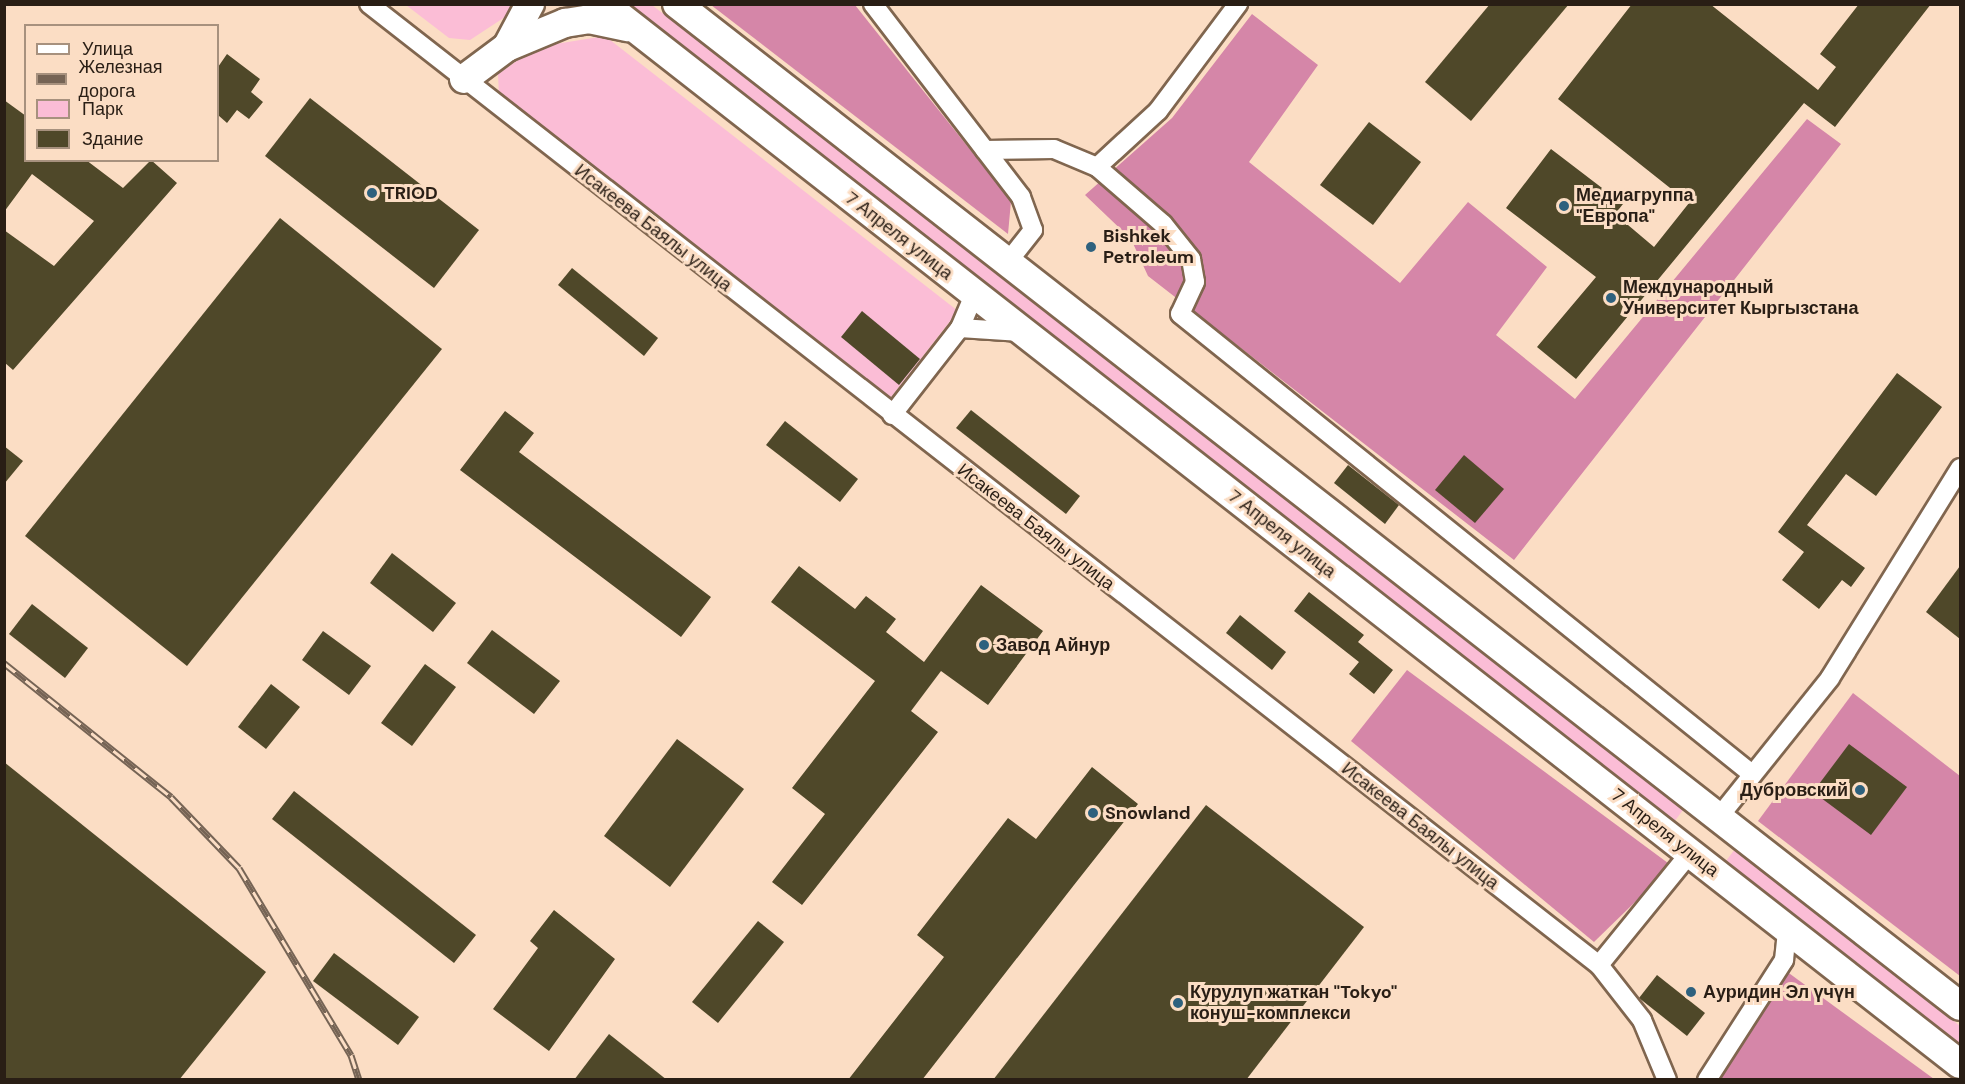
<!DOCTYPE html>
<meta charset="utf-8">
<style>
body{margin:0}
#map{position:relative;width:1965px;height:1084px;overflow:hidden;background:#fbddc4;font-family:"DM Sans",sans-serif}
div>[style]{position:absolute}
.green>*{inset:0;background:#fbbdd6}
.forest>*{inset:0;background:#d586a8}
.building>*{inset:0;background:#4f4829}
.roads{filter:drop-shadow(2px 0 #80664f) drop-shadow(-2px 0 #80664f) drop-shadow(0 2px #80664f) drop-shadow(0 -2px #80664f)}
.minor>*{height:18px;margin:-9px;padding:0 9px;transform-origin:9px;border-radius:9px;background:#fff}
.primary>*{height:28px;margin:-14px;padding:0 14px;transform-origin:14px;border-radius:14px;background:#fff}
.rail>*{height:7px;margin-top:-3.5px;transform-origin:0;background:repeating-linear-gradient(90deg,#fbddc4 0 14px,#766455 0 28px);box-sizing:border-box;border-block:2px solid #766455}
.dots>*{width:16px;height:16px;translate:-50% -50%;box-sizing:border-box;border:3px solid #fbddc4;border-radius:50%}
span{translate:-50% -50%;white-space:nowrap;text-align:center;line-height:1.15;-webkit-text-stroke:6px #fbddc4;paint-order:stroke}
.poi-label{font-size:18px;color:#291e15;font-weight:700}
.left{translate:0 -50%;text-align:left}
.right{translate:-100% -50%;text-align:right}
.street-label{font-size:18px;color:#291e15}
.frame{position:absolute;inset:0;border:6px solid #291e15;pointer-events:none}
.legend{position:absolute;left:24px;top:24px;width:195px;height:138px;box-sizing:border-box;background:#fbddc4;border:2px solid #a7917e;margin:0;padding:8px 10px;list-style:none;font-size:18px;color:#291e15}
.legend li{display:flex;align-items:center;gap:12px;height:30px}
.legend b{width:30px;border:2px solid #a7917e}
</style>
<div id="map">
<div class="green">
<div style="clip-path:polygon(406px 5px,515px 5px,514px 11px,470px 40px,449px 38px)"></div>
<div style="clip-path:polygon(625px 5px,652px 5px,1683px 810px,1674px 822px)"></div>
<div style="clip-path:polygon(605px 36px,958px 311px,888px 401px,499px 96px,498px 74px,537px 47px)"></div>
<div style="clip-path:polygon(1735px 849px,1960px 1026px,1960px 1045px,1726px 861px)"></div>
</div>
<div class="forest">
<div style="clip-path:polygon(711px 5px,855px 5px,1011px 201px,1008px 234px)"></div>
<div style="clip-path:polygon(1252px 14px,1318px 65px,1249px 162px,1400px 283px,1468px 202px,1547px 267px,1496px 335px,1575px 399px,1807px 119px,1841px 144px,1514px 560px,1148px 276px,1131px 239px,1085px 195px,1172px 118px)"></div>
<div style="clip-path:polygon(1407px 670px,1672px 866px,1594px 942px,1351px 741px)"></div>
<div style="clip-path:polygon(1853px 693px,1960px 776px,1960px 976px,1758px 821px)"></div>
<div style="clip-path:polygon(1786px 971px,1934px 1079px,1712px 1080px)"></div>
</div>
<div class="building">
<div style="clip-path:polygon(1490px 4px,1569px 4px,1471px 121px,1425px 82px)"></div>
<div style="clip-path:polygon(1632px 4px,1710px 4px,1818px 90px,1836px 67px,1820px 54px,1859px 4px,1931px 4px,1835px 127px,1804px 103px,1576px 379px,1537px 347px,1596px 277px,1506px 208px,1551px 149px,1623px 204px,1615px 214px,1654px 247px,1689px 203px,1558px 99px)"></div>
<div style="clip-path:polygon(227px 54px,260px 79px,251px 92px,263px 102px,249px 119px,237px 110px,227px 123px,218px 115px,218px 67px)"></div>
<div style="clip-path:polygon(310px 98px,479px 230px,434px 288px,265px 156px)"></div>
<div style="clip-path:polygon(4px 100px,26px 116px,26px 160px,86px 160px,123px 188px,151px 160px,177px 183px,13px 370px,4px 362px,4px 230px,54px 266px,94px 221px,32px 174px,4px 212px)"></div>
<div style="clip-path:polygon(1369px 122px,1421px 162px,1373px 225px,1320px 185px)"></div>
<div style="clip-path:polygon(280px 218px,442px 349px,187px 666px,25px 536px)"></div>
<div style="clip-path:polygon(572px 268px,658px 338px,644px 356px,558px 285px)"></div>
<div style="clip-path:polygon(862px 311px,920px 359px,899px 385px,841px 337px)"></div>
<div style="clip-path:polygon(1897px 373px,1942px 407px,1876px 496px,1846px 474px,1807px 525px,1865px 568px,1851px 587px,1842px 580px,1819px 609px,1782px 580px,1804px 552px,1778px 532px)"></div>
<div style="clip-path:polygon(971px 410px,1080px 496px,1066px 514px,956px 428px)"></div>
<div style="clip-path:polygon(505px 411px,534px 433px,519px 452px,711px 597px,681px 637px,460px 470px)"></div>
<div style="clip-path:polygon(785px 421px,858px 479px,840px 502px,766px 445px)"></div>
<div style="clip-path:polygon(4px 446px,23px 461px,4px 484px)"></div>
<div style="clip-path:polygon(1464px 455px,1504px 489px,1475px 523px,1435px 490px)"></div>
<div style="clip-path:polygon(1348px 465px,1399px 505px,1385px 524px,1334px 483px)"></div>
<div style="clip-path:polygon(392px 553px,456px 603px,433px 632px,370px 583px)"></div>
<div style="clip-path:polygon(799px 566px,855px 609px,866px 596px,896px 619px,886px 632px,924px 662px,981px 585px,1043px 631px,988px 705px,941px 671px,911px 711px,938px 732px,802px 905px,772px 882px,825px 814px,792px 788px,875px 681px,771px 602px)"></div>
<div style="clip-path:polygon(1960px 566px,1960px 639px,1926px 612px)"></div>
<div style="clip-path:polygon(1309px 592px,1364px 635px,1358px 642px,1393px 670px,1374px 694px,1349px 674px,1359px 662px,1294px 611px)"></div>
<div style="clip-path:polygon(32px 604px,88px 648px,65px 678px,9px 634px)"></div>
<div style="clip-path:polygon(1240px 615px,1286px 652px,1272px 670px,1226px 633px)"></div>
<div style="clip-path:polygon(492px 630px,560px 681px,534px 714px,467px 663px)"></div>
<div style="clip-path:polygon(323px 631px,371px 666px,349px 695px,302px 660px)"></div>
<div style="clip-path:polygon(425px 664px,456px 687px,412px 746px,381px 723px)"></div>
<div style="clip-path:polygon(271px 684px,300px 707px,266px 749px,238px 727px)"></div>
<div style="clip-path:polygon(677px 739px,744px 789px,670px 887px,604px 836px)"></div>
<div style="clip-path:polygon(1849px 744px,1907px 787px,1871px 835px,1813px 792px)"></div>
<div style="clip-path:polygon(4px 762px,266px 972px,179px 1080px,4px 1080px)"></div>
<div style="clip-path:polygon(1092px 767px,1138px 804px,1074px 885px,922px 1080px,848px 1080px,944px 957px,917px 935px,1008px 818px,1036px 839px)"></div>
<div style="clip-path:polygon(294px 791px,476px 935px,454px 963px,272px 819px)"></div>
<div style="clip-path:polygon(1206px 805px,1364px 927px,1246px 1080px,993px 1080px)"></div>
<div style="clip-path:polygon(554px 910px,615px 959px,549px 1051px,493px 1009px,538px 948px,530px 941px)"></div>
<div style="clip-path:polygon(758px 921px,784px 942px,718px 1023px,692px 1002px)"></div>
<div style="clip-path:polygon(334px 953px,419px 1017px,398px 1045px,313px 981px)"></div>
<div style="clip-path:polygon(1657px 975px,1705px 1013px,1687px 1036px,1639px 998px)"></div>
<div style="clip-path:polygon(609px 1034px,667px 1080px,574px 1080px)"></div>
</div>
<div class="roads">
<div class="minor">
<div style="left:369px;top:4px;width:1561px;rotate:38deg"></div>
<div style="left:1599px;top:965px;width:70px;rotate:52deg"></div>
<div style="left:1642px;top:1020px;width:65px;rotate:67.4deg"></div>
<div style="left:873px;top:4px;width:243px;rotate:52.5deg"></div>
<div style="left:1021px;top:197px;width:35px;rotate:70deg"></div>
<div style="left:1033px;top:230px;width:42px;rotate:128.2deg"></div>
<div style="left:985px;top:150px;width:69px;rotate:-0.8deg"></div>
<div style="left:1054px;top:149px;width:47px;rotate:22.7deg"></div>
<div style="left:1097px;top:167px;width:83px;rotate:-42.6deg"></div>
<div style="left:1158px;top:111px;width:134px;rotate:-53.2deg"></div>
<div style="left:1097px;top:167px;width:87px;rotate:40.8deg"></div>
<div style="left:1163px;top:224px;width:45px;rotate:51.3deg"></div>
<div style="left:1191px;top:259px;width:23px;rotate:80deg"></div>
<div style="left:1195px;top:282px;width:35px;rotate:115deg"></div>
<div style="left:1180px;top:314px;width:734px;rotate:38.81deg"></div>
<div style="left:960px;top:328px;width:61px;rotate:3.8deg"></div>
<div style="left:892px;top:415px;width:110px;rotate:-52deg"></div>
<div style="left:960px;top:328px;width:36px;rotate:-67deg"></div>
<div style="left:1718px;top:818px;width:179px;rotate:-51.3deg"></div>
<div style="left:1830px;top:678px;width:247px;rotate:-58.2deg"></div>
<div style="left:1599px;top:965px;width:144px;rotate:-50.9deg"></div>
<div style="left:1707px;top:1080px;width:143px;rotate:-57.3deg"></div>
<div style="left:1784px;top:960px;width:31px;rotate:-84deg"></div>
</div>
<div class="primary">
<div style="left:604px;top:4px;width:1721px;rotate:38.02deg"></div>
<div style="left:677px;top:4px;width:1628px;rotate:37.99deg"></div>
<div style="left:507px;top:47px;width:49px;rotate:-61.9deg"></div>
<div style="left:464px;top:79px;width:54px;rotate:-36.7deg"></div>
<div style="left:507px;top:47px;width:63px;rotate:-22.5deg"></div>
<div style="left:565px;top:23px;width:24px;rotate:-9deg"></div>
<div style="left:589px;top:19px;width:40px;rotate:12deg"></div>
</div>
</div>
<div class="rail">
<div style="left:4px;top:663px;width:214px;rotate:38.7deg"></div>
<div style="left:171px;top:797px;width:98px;rotate:46.2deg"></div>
<div style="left:239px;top:868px;width:218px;rotate:59.1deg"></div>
<div style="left:351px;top:1055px;width:26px;rotate:72deg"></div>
</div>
<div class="dots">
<div style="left:372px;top:193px;background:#2e617e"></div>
<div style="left:1564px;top:206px;background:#2e617e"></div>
<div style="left:1091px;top:247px;background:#2e617e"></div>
<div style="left:1611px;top:298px;background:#2e617e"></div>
<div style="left:984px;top:645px;background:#2e617e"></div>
<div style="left:1860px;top:790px;background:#2e617e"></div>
<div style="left:1093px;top:813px;background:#2e617e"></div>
<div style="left:1691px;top:992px;background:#2e617e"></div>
<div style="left:1178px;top:1003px;background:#2e617e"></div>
</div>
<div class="poi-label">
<span class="left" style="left:384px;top:193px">TRIOD</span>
<span class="left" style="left:1576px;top:206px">Медиагруппа<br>"Европа"</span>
<span class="left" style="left:1103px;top:247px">Bishkek<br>Petroleum</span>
<span class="left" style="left:1623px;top:298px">Международный<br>Университет Кыргызстана</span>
<span class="left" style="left:996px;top:645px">Завод Айнур</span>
<span class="right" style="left:1848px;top:790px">Дубровский</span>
<span class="left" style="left:1105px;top:813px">Snowland</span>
<span class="left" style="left:1703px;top:992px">Ауридин Эл үчүн</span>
<span class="left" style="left:1190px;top:1003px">Курулуп жаткан "Tokyo"<br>конуш-комплекси</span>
</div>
<div class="street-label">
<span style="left:653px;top:228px;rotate:38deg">Исакеева Баялы улица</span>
<span style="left:899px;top:236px;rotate:38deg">7 Апреля улица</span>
<span style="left:1036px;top:527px;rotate:38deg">Исакеева Баялы улица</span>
<span style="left:1282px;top:534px;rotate:38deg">7 Апреля улица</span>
<span style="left:1420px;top:826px;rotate:38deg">Исакеева Баялы улица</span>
<span style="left:1665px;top:833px;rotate:38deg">7 Апреля улица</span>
</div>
<div class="frame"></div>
<ul class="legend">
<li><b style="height:8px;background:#fff"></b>Улица</li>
<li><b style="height:8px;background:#766455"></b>Железная дорога</li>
<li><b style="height:16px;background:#fbbdd6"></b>Парк</li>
<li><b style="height:16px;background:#4f4829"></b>Здание</li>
</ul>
</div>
